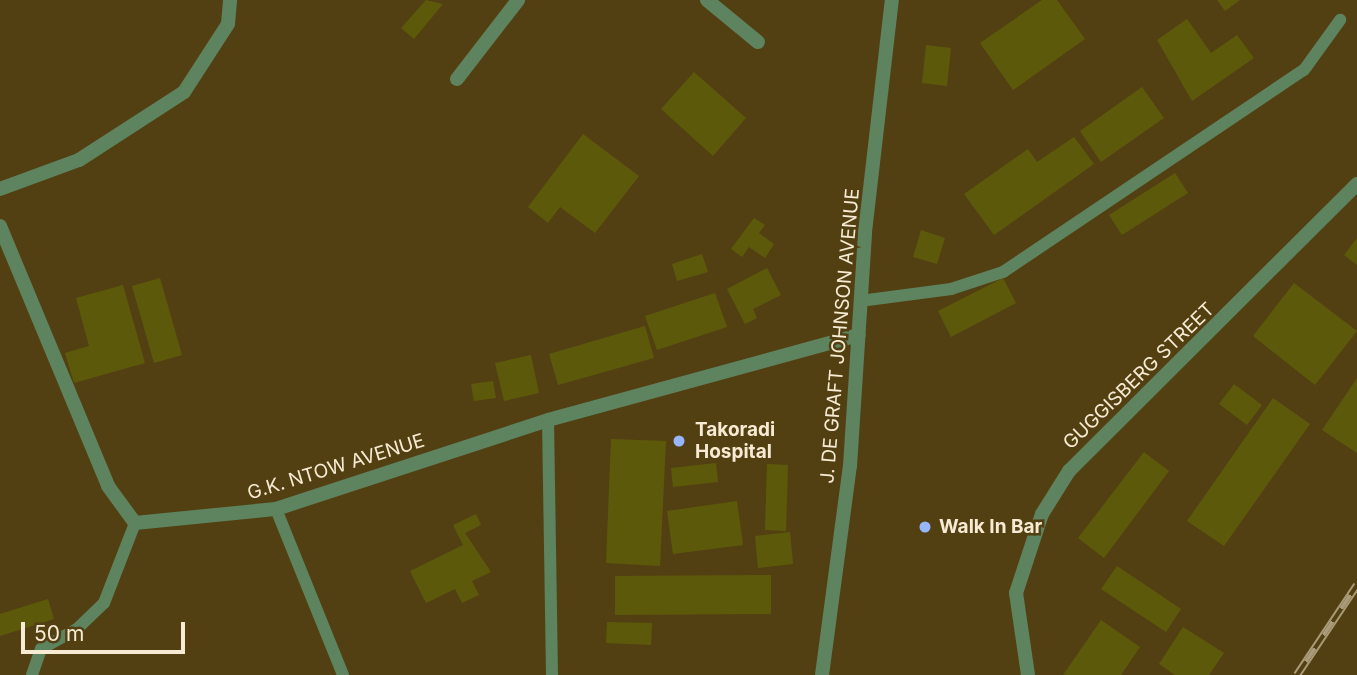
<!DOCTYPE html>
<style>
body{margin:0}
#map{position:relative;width:1357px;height:675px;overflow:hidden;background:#534012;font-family:Inter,sans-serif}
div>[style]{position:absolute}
.building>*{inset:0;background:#5d590b}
.service>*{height:12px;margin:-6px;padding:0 6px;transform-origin:6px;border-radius:6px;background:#5e835f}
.minor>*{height:14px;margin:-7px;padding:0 7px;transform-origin:7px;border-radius:7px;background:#5e835f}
.tertiary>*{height:14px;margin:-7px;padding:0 7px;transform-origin:7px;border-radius:7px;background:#5e835f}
.rail>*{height:8px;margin-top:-4px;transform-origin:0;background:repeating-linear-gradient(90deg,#534012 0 16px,#a99a78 0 32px);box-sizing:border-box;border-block:2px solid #a99a78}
.dots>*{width:19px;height:19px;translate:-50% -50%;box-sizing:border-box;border:4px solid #534012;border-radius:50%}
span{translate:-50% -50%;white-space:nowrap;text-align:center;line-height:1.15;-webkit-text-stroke:5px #534012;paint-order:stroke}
.street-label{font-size:19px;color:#f7ebd4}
.poi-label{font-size:19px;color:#f7ebd4;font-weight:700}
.left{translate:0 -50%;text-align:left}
.scale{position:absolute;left:21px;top:622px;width:164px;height:32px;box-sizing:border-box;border:4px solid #f7ebd4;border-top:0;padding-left:9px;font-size:21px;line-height:24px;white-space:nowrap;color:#f7ebd4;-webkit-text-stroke:5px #534012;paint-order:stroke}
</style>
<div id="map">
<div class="building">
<div style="clip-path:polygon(426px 0,443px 4px,414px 39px,401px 28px)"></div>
<div style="clip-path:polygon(1042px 0,1057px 0,1085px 39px,1013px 90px,980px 43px)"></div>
<div style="clip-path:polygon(1217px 0,1240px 0,1225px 11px)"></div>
<div style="clip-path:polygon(1187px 19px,1211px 53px,1237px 35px,1254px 58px,1192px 101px,1157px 40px)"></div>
<div style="clip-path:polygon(926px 45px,951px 48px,947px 86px,922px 83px)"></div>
<div style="clip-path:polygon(694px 72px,746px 118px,713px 156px,661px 109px)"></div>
<div style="clip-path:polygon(1142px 87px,1164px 118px,1101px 162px,1080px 131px)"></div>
<div style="clip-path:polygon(583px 134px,639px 176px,595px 233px,560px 207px,548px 223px,528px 207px)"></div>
<div style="clip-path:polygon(1074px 137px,1094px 164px,994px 235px,964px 194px,1028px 149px,1037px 162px)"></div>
<div style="clip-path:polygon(1175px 173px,1188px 193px,1122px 235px,1109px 215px)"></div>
<div style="clip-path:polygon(754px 218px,765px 225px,759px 233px,774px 244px,765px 258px,749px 247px,742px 257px,731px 249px)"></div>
<div style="clip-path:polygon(921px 230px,945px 238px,937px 264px,913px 257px)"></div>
<div style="clip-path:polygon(1357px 238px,1357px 265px,1344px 255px)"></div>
<div style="clip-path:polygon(702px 254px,708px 272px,677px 281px,672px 264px)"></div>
<div style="clip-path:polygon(767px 268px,781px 295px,753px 309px,757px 318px,745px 324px,727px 289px)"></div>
<div style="clip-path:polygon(160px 278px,182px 355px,154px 363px,132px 286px)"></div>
<div style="clip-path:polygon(1003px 278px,1016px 303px,951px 337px,938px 311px)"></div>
<div style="clip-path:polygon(1294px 283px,1357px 331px,1315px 385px,1253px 336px)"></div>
<div style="clip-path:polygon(123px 285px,145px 363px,74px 383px,65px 353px,89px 346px,76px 298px)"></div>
<div style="clip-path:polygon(715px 293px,727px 327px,657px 350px,645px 316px)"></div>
<div style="clip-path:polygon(645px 326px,654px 358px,558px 385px,549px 354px)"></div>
<div style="clip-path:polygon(531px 355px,539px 393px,504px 401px,495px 363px)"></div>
<div style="clip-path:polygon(1357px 378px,1357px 453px,1322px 430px)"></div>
<div style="clip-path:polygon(493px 381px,496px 398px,474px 401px,471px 384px)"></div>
<div style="clip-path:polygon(1234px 384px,1262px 405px,1247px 425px,1219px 404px)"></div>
<div style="clip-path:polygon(1273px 398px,1310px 424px,1224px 546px,1187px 521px)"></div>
<div style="clip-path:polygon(611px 439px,666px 441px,660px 566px,606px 563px)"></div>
<div style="clip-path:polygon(1144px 452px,1169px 471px,1104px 558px,1078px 538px)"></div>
<div style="clip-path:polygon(716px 463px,718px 482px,673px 487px,671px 468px)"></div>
<div style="clip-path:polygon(767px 464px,788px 465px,786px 531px,765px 530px)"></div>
<div style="clip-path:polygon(737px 501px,743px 545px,673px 554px,667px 511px)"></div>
<div style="clip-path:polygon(476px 514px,481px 525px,465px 533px,491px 572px,472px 581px,479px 595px,462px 603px,455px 589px,426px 603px,410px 571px,463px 545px,453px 525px)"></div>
<div style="clip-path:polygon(790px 532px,793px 564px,758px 568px,755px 536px)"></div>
<div style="clip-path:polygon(1117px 566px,1181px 609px,1166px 632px,1101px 589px)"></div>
<div style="clip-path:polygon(771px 575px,771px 614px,615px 615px,615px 576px)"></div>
<div style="clip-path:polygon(48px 599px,54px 619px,0 636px,0 614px)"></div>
<div style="clip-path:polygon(1101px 620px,1140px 647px,1121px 675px,1063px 675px)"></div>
<div style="clip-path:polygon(607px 622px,652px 623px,651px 645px,606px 643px)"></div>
<div style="clip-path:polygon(1183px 627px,1224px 653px,1209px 675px,1175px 675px,1159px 664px)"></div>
</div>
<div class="service">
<div style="left:860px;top:301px;width:92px;rotate:-7.5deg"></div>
<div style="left:951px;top:289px;width:55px;rotate:-18.1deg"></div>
<div style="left:1003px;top:272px;width:362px;rotate:-33.9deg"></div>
<div style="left:1304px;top:70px;width:62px;rotate:-54.2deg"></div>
<div style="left:548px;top:420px;width:255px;rotate:89.1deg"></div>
<div style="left:276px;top:509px;width:179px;rotate:68deg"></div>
<div style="left:32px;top:675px;width:28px;rotate:-71deg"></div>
<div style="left:41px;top:649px;width:41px;rotate:-29.1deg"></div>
<div style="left:77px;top:629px;width:37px;rotate:-44deg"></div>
<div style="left:104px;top:603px;width:86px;rotate:-68.8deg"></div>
</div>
<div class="minor">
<div style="left:707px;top:0;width:66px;rotate:39.5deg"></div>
<div style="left:457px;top:79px;width:100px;rotate:-52.3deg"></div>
<div style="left:0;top:189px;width:84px;rotate:-20.2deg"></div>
<div style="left:79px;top:160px;width:125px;rotate:-32.9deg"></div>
<div style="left:184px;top:92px;width:81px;rotate:-57.1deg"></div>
<div style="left:228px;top:24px;width:24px;rotate:-85deg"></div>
<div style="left:0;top:226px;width:282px;rotate:67.4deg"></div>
<div style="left:108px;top:486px;width:46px;rotate:53.9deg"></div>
<div style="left:135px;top:523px;width:142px;rotate:-5.7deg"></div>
<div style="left:276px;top:509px;width:286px;rotate:-18.1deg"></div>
<div style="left:548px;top:420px;width:322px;rotate:-15.3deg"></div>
<div style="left:1028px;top:675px;width:83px;rotate:-98.3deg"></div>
<div style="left:1016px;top:593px;width:83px;rotate:-71.8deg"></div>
<div style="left:1042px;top:514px;width:51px;rotate:-57.9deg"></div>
<div style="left:1069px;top:471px;width:407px;rotate:-44.9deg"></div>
</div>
<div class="tertiary">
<div style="left:822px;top:675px;width:211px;rotate:-82.4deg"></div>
<div style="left:850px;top:466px;width:234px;rotate:-86.3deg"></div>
<div style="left:865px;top:232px;width:234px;rotate:-83.4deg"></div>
</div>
<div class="rail">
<div style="left:1297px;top:675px;width:108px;rotate:-56.3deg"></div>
</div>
<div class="dots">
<div style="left:679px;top:441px;background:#97b6fd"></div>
<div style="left:925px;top:527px;background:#97b6fd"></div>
</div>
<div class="street-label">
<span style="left:840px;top:336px;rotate:-85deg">J. DE GRAFT JOHNSON AVENUE</span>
<span style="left:1139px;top:376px;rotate:-44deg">GUGGISBERG STREET</span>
<span style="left:336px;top:467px;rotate:-17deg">G.K. NTOW AVENUE</span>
</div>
<div class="poi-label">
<span class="left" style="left:695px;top:441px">Takoradi<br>Hospital</span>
<span class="left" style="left:939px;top:527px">Walk In Bar</span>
</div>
<div class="scale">50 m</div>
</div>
